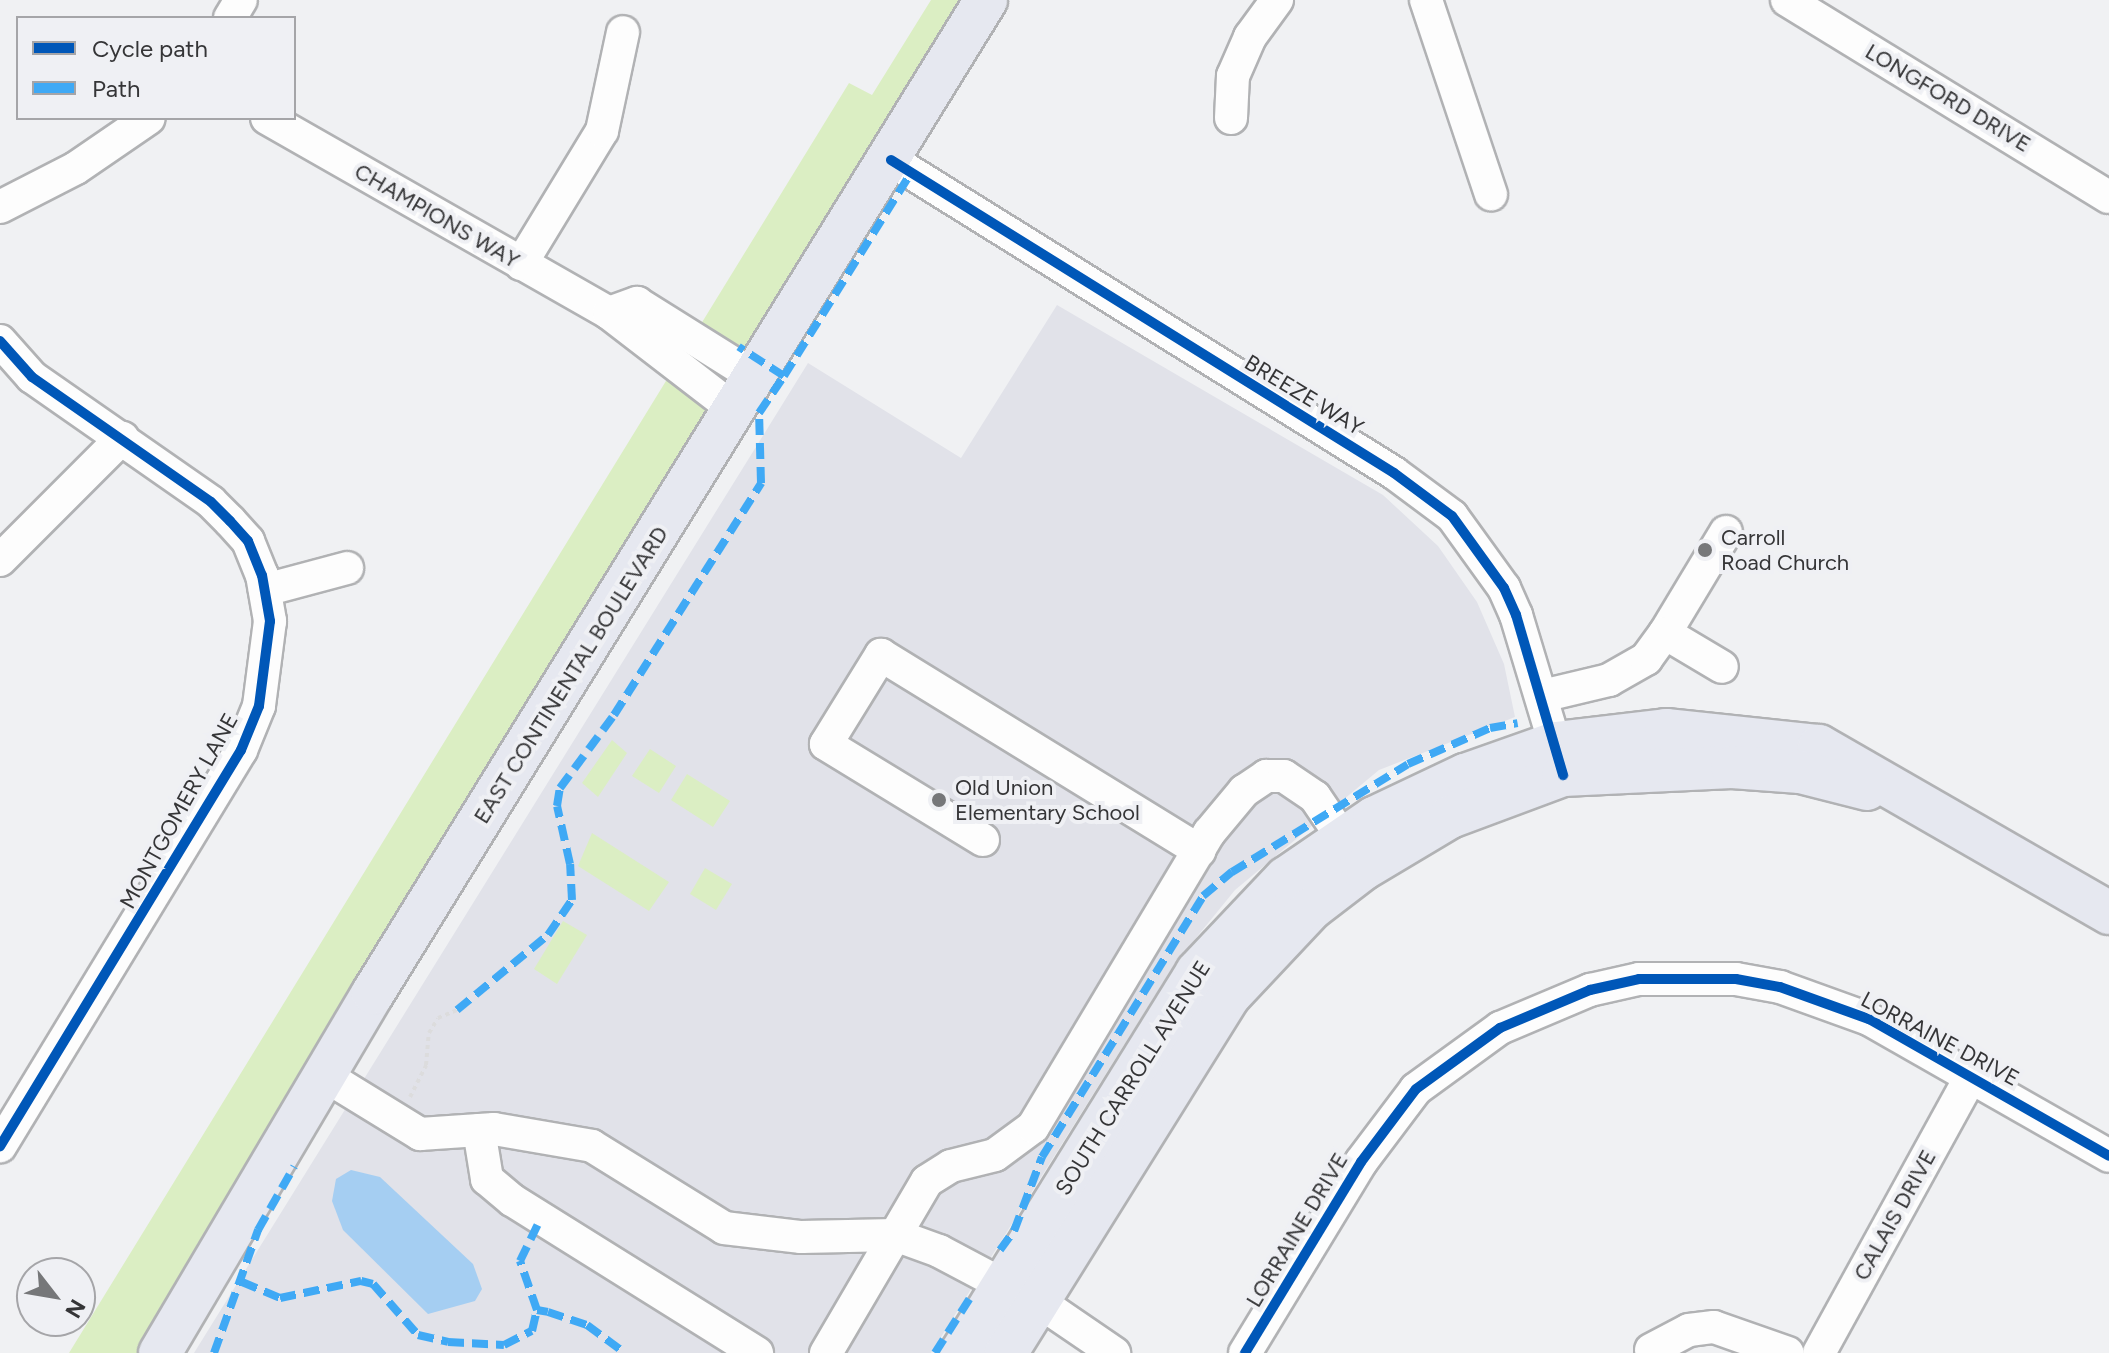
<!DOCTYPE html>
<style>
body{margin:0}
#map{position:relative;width:2109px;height:1353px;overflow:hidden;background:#f0f1f3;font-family:Figtree,sans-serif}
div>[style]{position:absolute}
.built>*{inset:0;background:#e1e2e9}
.green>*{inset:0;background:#dbeec3}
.water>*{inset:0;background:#a5cef2}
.path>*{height:4px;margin-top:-2px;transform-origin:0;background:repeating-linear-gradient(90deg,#dcdcdd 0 4px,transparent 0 8px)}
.roads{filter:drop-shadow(2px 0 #b1b2b4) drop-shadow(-2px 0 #b1b2b4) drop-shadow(0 2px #b1b2b4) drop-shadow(0 -2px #b1b2b4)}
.minor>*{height:32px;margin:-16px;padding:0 16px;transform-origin:16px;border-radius:16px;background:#fdfdfd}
.major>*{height:42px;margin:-21px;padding:0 21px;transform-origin:21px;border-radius:21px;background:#e6e8f0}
.quiet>*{height:8px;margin-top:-4px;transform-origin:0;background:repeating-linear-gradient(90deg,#3fa9f5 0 16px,transparent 0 24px)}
.cycleway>*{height:10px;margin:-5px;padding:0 5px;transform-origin:5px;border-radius:5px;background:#0057b8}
.dots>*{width:22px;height:22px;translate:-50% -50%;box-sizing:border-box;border:4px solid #eff0f4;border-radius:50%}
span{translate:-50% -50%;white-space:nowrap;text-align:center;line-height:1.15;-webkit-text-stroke:8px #eff0f4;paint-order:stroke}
.street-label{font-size:22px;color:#353537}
.poi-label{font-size:22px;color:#353537}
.left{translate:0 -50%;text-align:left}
.legend{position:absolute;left:16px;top:16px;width:280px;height:104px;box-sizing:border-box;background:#eff0f4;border:2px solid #a5a5a8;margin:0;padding:10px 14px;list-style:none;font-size:24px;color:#353537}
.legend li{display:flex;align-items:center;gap:16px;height:40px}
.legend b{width:40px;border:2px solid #a5a5a8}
.north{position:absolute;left:16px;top:1257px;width:80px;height:80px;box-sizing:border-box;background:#eff0f4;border:2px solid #a5a5a8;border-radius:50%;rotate:121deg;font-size:22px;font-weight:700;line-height:32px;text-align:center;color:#353537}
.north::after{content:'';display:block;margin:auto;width:28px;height:36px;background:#767779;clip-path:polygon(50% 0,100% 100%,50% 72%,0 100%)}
</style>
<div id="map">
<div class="built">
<div style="clip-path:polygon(1057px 305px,1383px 495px,1438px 546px,1477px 602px,1504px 664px,1515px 717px,1379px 770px,1235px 890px,1174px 965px,931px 1353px,194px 1353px,808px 363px,961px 458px)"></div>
</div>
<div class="green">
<div style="clip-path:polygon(931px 0,969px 0,145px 1353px,69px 1353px,849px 83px,872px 95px)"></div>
<div style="clip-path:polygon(612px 740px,627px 753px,598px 797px,582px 783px)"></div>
<div style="clip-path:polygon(650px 749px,676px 766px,659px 793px,632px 776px)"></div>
<div style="clip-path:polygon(687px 774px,730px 801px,713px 827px,671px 800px)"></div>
<div style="clip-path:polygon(592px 833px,669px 882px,649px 911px,578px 866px)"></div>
<div style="clip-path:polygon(705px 868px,732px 884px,716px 910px,690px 894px)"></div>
<div style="clip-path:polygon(563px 921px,587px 935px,557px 984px,534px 969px)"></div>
</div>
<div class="water">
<div style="clip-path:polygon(351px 1170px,380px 1177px,473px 1264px,482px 1289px,475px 1301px,428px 1314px,343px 1230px,332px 1201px,336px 1179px)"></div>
</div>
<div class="path">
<div style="left:410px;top:1097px;width:36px;rotate:-63deg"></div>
<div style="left:426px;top:1065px;width:32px;rotate:-85deg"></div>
<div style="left:429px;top:1033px;width:17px;rotate:-59deg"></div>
<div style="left:438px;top:1018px;width:21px;rotate:-23deg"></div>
</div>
<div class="roads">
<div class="minor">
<div style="left:1426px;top:0;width:205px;rotate:71.5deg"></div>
<div style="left:1787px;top:0;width:377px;rotate:31.5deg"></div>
<div style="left:230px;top:18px;width:21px;rotate:-59deg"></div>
<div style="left:267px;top:118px;width:394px;rotate:29.7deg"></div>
<div style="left:609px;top:313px;width:159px;rotate:37.6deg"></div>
<div style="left:1231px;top:118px;width:42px;rotate:-87.3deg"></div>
<div style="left:1233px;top:76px;width:43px;rotate:-66.4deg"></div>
<div style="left:1250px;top:37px;width:46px;rotate:-53.9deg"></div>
<div style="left:891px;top:160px;width:592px;rotate:31.89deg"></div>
<div style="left:1394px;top:473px;width:72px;rotate:36.6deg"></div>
<div style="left:1452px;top:516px;width:89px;rotate:54.2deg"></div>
<div style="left:1504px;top:588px;width:30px;rotate:66deg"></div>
<div style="left:1516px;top:615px;width:156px;rotate:73.2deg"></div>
<div style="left:0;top:207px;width:85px;rotate:-27.2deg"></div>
<div style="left:76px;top:168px;width:88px;rotate:-34.4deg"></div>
<div style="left:521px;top:264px;width:156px;rotate:-58.7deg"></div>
<div style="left:602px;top:131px;width:101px;rotate:-78deg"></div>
<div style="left:609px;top:313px;width:30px;rotate:-20deg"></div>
<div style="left:637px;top:303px;width:139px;rotate:32.1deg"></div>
<div style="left:0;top:341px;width:48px;rotate:48.4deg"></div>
<div style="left:32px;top:377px;width:218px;rotate:34.9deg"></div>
<div style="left:211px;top:502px;width:27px;rotate:45deg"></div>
<div style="left:230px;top:521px;width:27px;rotate:48deg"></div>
<div style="left:248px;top:541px;width:37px;rotate:68deg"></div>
<div style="left:262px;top:575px;width:47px;rotate:80.1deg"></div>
<div style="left:270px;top:621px;width:86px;rotate:97.4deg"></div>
<div style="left:259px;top:706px;width:48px;rotate:112.2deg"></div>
<div style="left:241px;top:750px;width:464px;rotate:121.3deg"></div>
<div style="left:0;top:560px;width:173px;rotate:-45deg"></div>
<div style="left:265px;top:590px;width:85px;rotate:-15deg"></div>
<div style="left:1665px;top:633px;width:118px;rotate:-58.9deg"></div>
<div style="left:1542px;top:696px;width:69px;rotate:-13.4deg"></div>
<div style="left:1609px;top:680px;width:43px;rotate:-29.6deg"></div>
<div style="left:1646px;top:659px;width:32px;rotate:-54deg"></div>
<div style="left:1665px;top:633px;width:66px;rotate:30.8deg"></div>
<div style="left:983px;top:840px;width:184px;rotate:-148.6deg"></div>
<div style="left:826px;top:744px;width:105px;rotate:-58.3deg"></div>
<div style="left:881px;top:655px;width:374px;rotate:31.6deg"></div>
<div style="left:324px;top:1075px;width:113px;rotate:31.6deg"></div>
<div style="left:420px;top:1134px;width:74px;rotate:-3.9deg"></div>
<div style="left:494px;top:1129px;width:99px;rotate:9.8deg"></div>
<div style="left:592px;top:1146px;width:155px;rotate:31.8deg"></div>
<div style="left:724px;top:1228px;width:78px;rotate:6.7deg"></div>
<div style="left:801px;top:1237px;width:94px;rotate:-1.2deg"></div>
<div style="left:895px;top:1235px;width:47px;rotate:20deg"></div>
<div style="left:939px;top:1251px;width:130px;rotate:27.9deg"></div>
<div style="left:1054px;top:1312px;width:73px;rotate:34.3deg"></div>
<div style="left:479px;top:1130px;width:50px;rotate:80.7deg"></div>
<div style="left:487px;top:1179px;width:33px;rotate:40deg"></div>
<div style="left:512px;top:1200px;width:289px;rotate:32deg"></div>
<div style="left:1651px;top:1350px;width:43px;rotate:-27.8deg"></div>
<div style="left:1689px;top:1330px;width:25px;rotate:-7deg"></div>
<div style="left:1714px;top:1327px;width:78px;rotate:19.4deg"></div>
<div style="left:826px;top:1353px;width:199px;rotate:-59.6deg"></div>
<div style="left:927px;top:1181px;width:28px;rotate:-32deg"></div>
<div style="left:951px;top:1166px;width:45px;rotate:-14deg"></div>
<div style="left:995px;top:1155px;width:47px;rotate:-36.4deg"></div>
<div style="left:1033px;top:1127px;width:343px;rotate:-59.1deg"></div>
<div style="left:1209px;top:833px;width:55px;rotate:-50.2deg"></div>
<div style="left:1244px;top:791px;width:27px;rotate:-34deg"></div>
<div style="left:1266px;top:776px;width:18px"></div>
<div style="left:1284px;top:776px;width:37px;rotate:34deg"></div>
<div style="left:1315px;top:797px;width:71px;rotate:55.9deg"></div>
<div style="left:1245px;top:1353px;width:223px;rotate:-58.7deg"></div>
<div style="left:1361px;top:1162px;width:91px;rotate:-53deg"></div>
<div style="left:1416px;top:1089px;width:104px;rotate:-36deg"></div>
<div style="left:1500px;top:1028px;width:98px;rotate:-22.9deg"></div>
<div style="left:1590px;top:990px;width:50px;rotate:-12.7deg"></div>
<div style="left:1639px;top:979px;width:97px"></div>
<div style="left:1736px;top:979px;width:45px;rotate:10.3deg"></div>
<div style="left:1780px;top:987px;width:95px;rotate:19.8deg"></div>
<div style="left:1869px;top:1019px;width:276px;rotate:29.7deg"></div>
<div style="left:1819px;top:1353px;width:316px;rotate:-61.2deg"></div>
</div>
<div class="major">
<div style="left:160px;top:1353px;width:418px;rotate:-59.4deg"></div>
<div style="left:373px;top:993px;width:1167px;rotate:-58.31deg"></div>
<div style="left:961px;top:1353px;width:448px;rotate:-58.2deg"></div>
<div style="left:1197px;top:972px;width:129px;rotate:-46.6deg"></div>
<div style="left:1286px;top:878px;width:107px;rotate:-34.3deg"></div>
<div style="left:1374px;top:818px;width:101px;rotate:-25.3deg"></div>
<div style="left:1465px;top:775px;width:96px;rotate:-19.4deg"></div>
<div style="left:1556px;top:743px;width:111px;rotate:-6.7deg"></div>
<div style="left:1666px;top:730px;width:154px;rotate:6deg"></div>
<div style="left:1819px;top:746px;width:335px;rotate:29.9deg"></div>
<div style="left:1006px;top:1353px;width:421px;rotate:-58deg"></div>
<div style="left:1229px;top:996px;width:121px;rotate:-46.7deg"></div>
<div style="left:1312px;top:908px;width:64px;rotate:-37.4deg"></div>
<div style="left:1363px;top:869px;width:101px;rotate:-30.9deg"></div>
<div style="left:1450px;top:817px;width:121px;rotate:-20.4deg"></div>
<div style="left:1563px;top:775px;width:169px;rotate:-2.7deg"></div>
<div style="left:1732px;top:767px;width:68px;rotate:4.2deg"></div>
<div style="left:1800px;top:772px;width:69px;rotate:14.2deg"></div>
</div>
</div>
<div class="quiet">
<div style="left:784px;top:376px;width:239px;rotate:-58deg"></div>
<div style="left:457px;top:1010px;width:118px;rotate:-39.5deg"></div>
<div style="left:548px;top:935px;width:42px;rotate:-55.6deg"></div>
<div style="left:572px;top:900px;width:36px;rotate:-93deg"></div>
<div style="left:570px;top:864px;width:59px;rotate:-102.6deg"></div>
<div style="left:557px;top:806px;width:18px;rotate:-81deg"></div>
<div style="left:560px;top:788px;width:91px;rotate:-53.5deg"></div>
<div style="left:614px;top:715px;width:275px;rotate:-57.6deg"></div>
<div style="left:761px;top:483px;width:70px;rotate:-91.6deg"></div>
<div style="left:759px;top:413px;width:45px;rotate:-56deg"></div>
<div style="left:784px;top:376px;width:54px;rotate:-147.2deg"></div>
<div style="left:1000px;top:1250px;width:24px;rotate:-54deg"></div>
<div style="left:1014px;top:1231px;width:79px;rotate:-69.3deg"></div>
<div style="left:1042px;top:1157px;width:307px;rotate:-58.3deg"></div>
<div style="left:1203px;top:896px;width:38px;rotate:-40deg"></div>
<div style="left:1232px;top:872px;width:206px;rotate:-31.5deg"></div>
<div style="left:1408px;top:764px;width:90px;rotate:-23.7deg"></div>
<div style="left:1490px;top:728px;width:28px;rotate:-10deg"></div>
<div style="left:242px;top:1282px;width:41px;rotate:22.8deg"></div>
<div style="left:280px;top:1298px;width:83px;rotate:-11.9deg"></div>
<div style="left:361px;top:1281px;width:12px;rotate:14deg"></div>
<div style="left:373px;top:1284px;width:68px;rotate:48.6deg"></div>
<div style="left:418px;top:1335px;width:31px;rotate:13deg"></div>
<div style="left:448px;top:1342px;width:56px;rotate:3.1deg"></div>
<div style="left:504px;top:1345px;width:31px;rotate:-27deg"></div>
<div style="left:532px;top:1331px;width:22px;rotate:-77deg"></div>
<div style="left:537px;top:1310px;width:11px;rotate:10deg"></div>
<div style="left:548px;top:1312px;width:41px;rotate:18.4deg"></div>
<div style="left:587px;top:1325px;width:47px;rotate:36.4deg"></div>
<div style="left:537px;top:1310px;width:52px;rotate:-109.1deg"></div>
<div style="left:520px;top:1261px;width:48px;rotate:-64deg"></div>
<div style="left:214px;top:1353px;width:131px;rotate:-70.3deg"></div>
<div style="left:258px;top:1230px;width:73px;rotate:-60.3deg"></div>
<div style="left:935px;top:1353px;width:65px;rotate:-57.5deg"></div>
</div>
<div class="cycleway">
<div style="left:891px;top:160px;width:592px;rotate:31.89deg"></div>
<div style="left:1394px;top:473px;width:72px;rotate:36.6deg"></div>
<div style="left:1452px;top:516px;width:89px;rotate:54.2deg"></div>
<div style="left:1504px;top:588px;width:30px;rotate:66deg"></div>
<div style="left:1516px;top:615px;width:167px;rotate:73.6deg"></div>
<div style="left:0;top:341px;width:48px;rotate:48.4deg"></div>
<div style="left:32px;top:377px;width:218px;rotate:34.9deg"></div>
<div style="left:211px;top:502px;width:27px;rotate:45deg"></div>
<div style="left:230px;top:521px;width:27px;rotate:48deg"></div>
<div style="left:248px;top:541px;width:37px;rotate:68deg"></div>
<div style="left:262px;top:575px;width:47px;rotate:80.1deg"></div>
<div style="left:270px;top:621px;width:86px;rotate:97.4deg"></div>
<div style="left:259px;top:706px;width:48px;rotate:112.2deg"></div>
<div style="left:241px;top:750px;width:464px;rotate:121.3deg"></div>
<div style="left:1245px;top:1353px;width:223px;rotate:-58.7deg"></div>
<div style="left:1361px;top:1162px;width:91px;rotate:-53deg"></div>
<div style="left:1416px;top:1089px;width:104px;rotate:-36deg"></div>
<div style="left:1500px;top:1028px;width:98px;rotate:-22.9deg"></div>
<div style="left:1590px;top:990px;width:50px;rotate:-12.7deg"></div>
<div style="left:1639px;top:979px;width:97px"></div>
<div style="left:1736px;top:979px;width:45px;rotate:10.3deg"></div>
<div style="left:1780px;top:987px;width:95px;rotate:19.8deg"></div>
<div style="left:1869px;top:1019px;width:276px;rotate:29.7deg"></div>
</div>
<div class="dots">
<div style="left:1705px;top:550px;background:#767779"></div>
<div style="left:939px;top:800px;background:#767779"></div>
</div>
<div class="street-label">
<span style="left:1948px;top:98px;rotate:31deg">LONGFORD DRIVE</span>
<span style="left:437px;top:216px;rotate:30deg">CHAMPIONS WAY</span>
<span style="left:1304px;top:395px;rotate:31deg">BREEZE WAY</span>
<span style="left:571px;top:675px;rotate:-58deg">EAST CONTINENTAL BOULEVARD</span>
<span style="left:179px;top:811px;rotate:-61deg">MONTGOMERY LANE</span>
<span style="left:1940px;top:1039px;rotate:28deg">LORRAINE DRIVE</span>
<span style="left:1133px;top:1078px;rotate:-58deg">SOUTH CARROLL AVENUE</span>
<span style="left:1895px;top:1215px;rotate:-61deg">CALAIS DRIVE</span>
<span style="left:1297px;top:1230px;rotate:-59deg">LORRAINE DRIVE</span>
</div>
<div class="poi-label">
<span class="left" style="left:1721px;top:550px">Carroll<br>Road Church</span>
<span class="left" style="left:955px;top:800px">Old Union<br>Elementary School</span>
</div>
<ul class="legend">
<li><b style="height:10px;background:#0057b8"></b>Cycle path</li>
<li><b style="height:10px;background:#3fa9f5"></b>Path</li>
</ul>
<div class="north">N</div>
</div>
